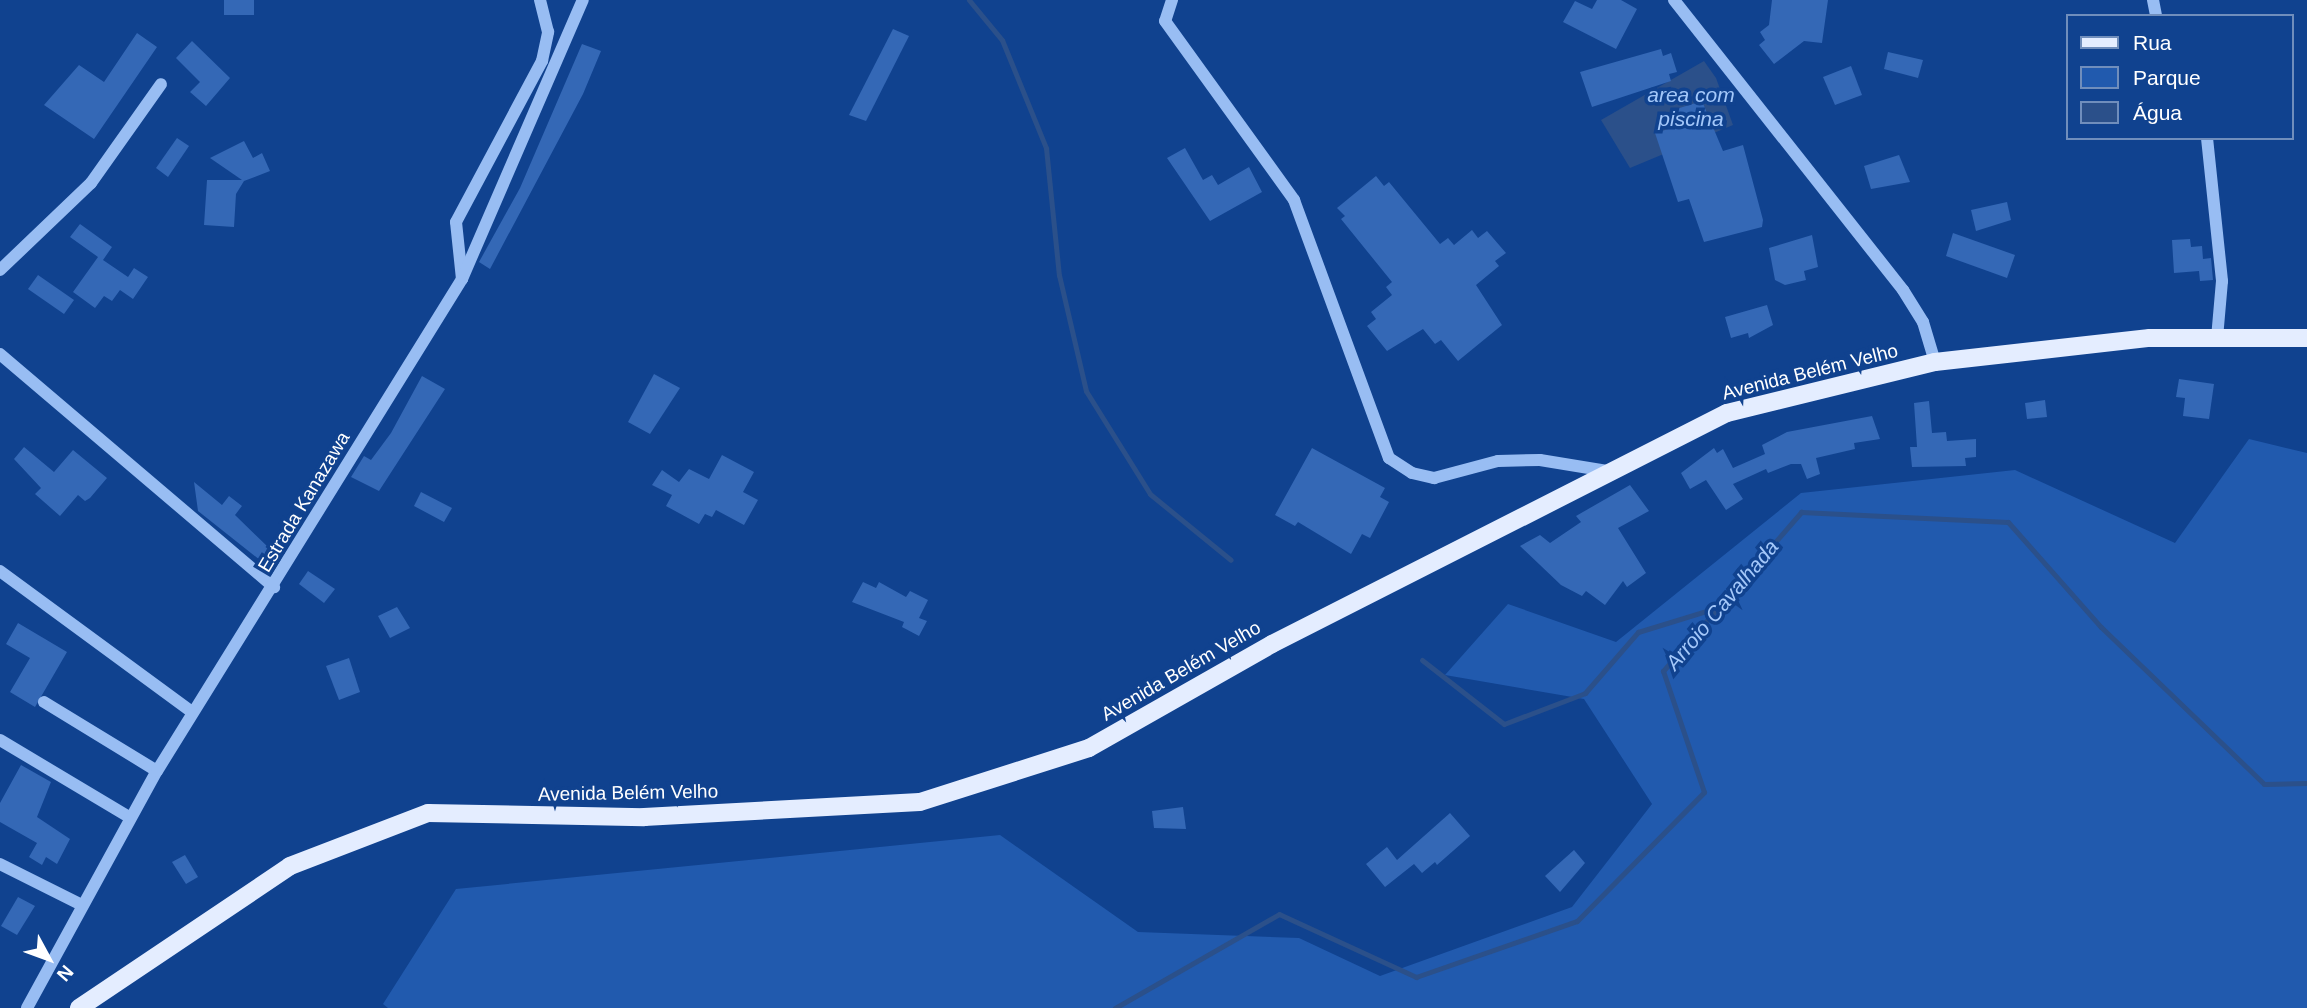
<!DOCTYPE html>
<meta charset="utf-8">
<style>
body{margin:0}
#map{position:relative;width:2307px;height:1008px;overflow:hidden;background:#10428f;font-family:Arial,sans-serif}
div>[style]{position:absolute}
.green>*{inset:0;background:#215aae}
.water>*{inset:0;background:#2b508a}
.stream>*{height:5px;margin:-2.5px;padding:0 2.5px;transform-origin:2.5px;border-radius:2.5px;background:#2b508a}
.building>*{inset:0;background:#3468b6}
.minor>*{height:12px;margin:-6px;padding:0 6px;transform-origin:6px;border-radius:6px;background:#98bdf3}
.major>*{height:18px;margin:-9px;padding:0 9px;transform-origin:9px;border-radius:9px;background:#e4edff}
span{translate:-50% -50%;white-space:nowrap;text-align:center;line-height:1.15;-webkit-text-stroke:7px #10428f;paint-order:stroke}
.street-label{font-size:19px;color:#fff}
.water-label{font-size:21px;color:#a4c8fa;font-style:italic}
.legend{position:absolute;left:2066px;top:14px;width:228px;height:126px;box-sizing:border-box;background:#10428f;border:2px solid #708ebc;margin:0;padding:9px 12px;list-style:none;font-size:21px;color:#fff}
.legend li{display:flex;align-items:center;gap:14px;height:35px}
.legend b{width:35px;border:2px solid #708ebc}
.north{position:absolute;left:14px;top:924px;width:70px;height:70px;-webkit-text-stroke:5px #10428f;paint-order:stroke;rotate:131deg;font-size:19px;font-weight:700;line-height:28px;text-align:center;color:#fff}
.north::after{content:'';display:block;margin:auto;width:24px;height:32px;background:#fff;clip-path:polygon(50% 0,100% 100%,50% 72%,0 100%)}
</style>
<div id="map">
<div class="green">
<div style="clip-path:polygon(2249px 439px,2307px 453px,2307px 1008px,388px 1008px,383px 1004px,456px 889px,1000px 835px,1138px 932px,1299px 938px,1380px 976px,1572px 907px,1652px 804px,1584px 699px,1445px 675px,1508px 604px,1616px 642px,1801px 493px,2015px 470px,2175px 543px)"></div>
</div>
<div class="water">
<div style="clip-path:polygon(1704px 61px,1716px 78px,1733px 125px,1630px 168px,1601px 120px)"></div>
</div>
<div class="stream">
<div style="left:969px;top:0;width:52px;rotate:50.5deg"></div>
<div style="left:1002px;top:40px;width:117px;rotate:67.8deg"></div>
<div style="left:1046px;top:148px;width:128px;rotate:84.2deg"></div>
<div style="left:1059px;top:275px;width:119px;rotate:76.9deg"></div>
<div style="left:1086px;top:391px;width:121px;rotate:58.1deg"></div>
<div style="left:1150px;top:494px;width:104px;rotate:39.2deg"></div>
<div style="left:1422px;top:660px;width:104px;rotate:38deg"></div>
<div style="left:1504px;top:724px;width:87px;rotate:-20.9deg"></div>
<div style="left:1585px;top:693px;width:81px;rotate:-49deg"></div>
<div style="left:1638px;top:632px;width:82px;rotate:-17.1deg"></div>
<div style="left:1115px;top:1008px;width:189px;rotate:-29.8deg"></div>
<div style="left:1279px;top:914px;width:151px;rotate:24.7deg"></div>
<div style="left:1416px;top:977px;width:170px;rotate:-19.2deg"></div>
<div style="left:1577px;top:921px;width:181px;rotate:-45.4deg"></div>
<div style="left:1704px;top:792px;width:128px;rotate:-108.7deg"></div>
<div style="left:1663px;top:671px;width:211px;rotate:-49deg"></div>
<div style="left:1801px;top:512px;width:207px;rotate:2.8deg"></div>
<div style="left:2008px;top:522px;width:140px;rotate:48.5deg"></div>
<div style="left:2101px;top:627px;width:226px;rotate:43.9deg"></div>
<div style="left:2264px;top:784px;width:43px;rotate:-1.3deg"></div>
</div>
<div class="building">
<div style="clip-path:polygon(224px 0,254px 0,254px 15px,224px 15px)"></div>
<div style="clip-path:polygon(1597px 0,1621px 0,1637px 9px,1616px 49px,1563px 22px,1575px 1px,1592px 9px)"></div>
<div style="clip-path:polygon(1772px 0,1828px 0,1822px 43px,1804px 41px,1774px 64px,1759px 45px,1765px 40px,1760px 32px,1769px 25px)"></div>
<div style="clip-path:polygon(893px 29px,909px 36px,866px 121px,849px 115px)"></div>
<div style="clip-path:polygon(137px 33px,157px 47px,94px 139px,44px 105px,79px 65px,104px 82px)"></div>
<div style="clip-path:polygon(192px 41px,230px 78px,206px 106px,190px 92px,200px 82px,176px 58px)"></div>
<div style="clip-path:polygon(582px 44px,601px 51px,583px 94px,490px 269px,479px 262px,520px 188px)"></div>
<div style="clip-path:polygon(1661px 49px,1663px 56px,1671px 53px,1677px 72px,1669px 74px,1671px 81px,1592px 107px,1580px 72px)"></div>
<div style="clip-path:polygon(1888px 52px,1923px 60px,1918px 78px,1884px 69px)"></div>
<div style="clip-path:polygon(1851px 66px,1862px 95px,1835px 105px,1823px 77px)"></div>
<div style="clip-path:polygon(1702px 101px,1723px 151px,1743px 145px,1763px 220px,1762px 227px,1704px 242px,1689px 199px,1678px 202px,1655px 133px,1675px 127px,1670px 111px)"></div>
<div style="clip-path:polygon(177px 138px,189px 146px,168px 177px,156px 168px)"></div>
<div style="clip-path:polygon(244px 141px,253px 158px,262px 153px,270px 171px,244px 181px,236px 194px,234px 227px,204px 225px,207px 180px,242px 180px,210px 158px)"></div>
<div style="clip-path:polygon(1185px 148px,1203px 180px,1212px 175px,1218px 185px,1249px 167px,1262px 192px,1210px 221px,1167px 158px)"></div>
<div style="clip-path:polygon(1899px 155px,1910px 182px,1871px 189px,1864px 166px)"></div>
<div style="clip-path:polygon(1376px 176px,1384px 186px,1389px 182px,1440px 244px,1448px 238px,1454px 245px,1472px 230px,1478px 238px,1487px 231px,1506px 253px,1495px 261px,1499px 266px,1476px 285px,1502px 325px,1458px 361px,1441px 340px,1435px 344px,1423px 329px,1387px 351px,1367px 326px,1376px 319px,1371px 312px,1392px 295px,1386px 287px,1392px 282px,1341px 219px,1345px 216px,1337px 208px)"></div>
<div style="clip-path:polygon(2007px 202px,2011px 220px,1976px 231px,1971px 210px)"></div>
<div style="clip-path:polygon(80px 224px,112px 247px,103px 260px,128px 277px,134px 268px,148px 277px,133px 299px,120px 290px,112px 301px,104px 296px,95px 308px,73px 292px,98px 257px,70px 237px)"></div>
<div style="clip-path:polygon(1953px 233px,2015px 255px,2007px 278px,1946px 256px)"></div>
<div style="clip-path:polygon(1812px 235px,1818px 267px,1804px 271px,1806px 280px,1785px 285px,1775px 280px,1769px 248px)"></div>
<div style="clip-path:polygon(2190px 239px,2191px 247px,2202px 246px,2203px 259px,2211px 258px,2213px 280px,2200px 281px,2199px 271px,2174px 273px,2172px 240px)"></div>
<div style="clip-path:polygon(38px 275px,74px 300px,64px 314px,28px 289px)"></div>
<div style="clip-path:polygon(1767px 305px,1773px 325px,1749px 338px,1748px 333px,1731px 338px,1725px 317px)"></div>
<div style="clip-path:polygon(654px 374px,680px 388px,650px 434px,628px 422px)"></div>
<div style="clip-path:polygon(422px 376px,445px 389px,379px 491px,351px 477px,364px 456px,371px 460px,391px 433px)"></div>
<div style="clip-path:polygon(2179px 379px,2214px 384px,2209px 419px,2183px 416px,2185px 398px,2176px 397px)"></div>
<div style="clip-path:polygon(2045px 400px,2047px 417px,2027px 419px,2025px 403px)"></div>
<div style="clip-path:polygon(1929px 401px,1932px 433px,1946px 432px,1947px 441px,1976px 439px,1976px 457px,1965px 458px,1966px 466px,1912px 467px,1910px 447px,1917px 447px,1914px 403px)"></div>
<div style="clip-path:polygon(1872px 416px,1880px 439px,1854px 443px,1855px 449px,1816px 458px,1820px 474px,1807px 479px,1801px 464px,1791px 464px,1768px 473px,1766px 469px,1733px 484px,1743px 499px,1726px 510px,1706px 480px,1690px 489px,1681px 473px,1714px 448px,1717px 453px,1723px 449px,1733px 468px,1765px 454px,1762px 445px,1787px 432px)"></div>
<div style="clip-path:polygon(24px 447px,54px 472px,73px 450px,107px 478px,90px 498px,85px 501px,78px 495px,60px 516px,35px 494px,41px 488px,14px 459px)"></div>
<div style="clip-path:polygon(1312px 448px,1385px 488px,1380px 497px,1389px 502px,1370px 538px,1362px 534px,1351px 554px,1298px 522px,1295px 526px,1275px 515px)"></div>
<div style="clip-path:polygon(722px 455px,754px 472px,743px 492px,758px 500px,744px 525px,716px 510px,712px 517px,705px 514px,699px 524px,666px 506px,672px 495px,652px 485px,662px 470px,679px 482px,689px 469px,709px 479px)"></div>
<div style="clip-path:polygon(194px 482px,222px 505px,229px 496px,242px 506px,235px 515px,269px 548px,265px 564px,198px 511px)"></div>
<div style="clip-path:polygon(1630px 485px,1649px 511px,1618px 528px,1646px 573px,1627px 587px,1623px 581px,1605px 605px,1586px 591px,1582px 596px,1561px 585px,1520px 546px,1540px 535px,1550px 543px,1581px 522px,1576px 516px)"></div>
<div style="clip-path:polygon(421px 492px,452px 508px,444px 522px,414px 506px)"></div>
<div style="clip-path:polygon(308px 571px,335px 589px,324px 603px,299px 584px)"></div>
<div style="clip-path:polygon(863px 582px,876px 588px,879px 582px,906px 597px,910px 591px,928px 600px,919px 618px,927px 621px,919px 636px,902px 627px,904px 622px,852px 602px)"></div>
<div style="clip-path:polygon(397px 607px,410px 628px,390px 638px,378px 616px)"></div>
<div style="clip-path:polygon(18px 623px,67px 652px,35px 707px,10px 692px,30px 658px,6px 644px)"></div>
<div style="clip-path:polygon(349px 658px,360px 692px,339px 700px,326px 666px)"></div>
<div style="clip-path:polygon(21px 765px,51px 782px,37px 817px,70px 839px,57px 864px,46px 857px,42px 865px,29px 857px,37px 843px,0 822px,0 803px)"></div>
<div style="clip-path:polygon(1183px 807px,1186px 829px,1154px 828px,1152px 811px)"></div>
<div style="clip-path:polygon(1450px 813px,1470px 836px,1437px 865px,1435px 862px,1422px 873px,1414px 864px,1385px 887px,1366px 864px,1387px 847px,1397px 860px)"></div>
<div style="clip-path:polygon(1574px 850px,1585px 863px,1560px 892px,1545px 876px)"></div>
<div style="clip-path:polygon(185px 855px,198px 877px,186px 884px,172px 862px)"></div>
<div style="clip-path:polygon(18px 897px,35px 906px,17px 935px,1px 926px)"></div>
</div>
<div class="minor">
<div style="left:1172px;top:0;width:22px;rotate:108deg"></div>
<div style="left:1165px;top:21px;width:221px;rotate:54.2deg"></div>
<div style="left:1294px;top:200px;width:275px;rotate:69.8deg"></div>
<div style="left:1389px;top:458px;width:27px;rotate:33deg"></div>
<div style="left:1412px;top:473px;width:23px;rotate:13deg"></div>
<div style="left:1434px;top:478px;width:66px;rotate:-14.9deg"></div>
<div style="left:1498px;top:461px;width:42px;rotate:-1.4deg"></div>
<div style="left:1540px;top:460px;width:68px;rotate:9.3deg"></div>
<div style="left:1674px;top:0;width:370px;rotate:51.7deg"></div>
<div style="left:1903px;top:290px;width:38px;rotate:58deg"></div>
<div style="left:1923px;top:322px;width:42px;rotate:73.3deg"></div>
<div style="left:2153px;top:0;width:16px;rotate:79deg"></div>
<div style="left:2207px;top:138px;width:144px;rotate:84deg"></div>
<div style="left:2222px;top:281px;width:57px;rotate:95deg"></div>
<div style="left:0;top:270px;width:126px;rotate:-43.7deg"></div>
<div style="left:91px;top:183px;width:121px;rotate:-54.7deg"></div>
<div style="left:462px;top:279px;width:57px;rotate:-96deg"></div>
<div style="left:456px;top:222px;width:183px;rotate:-61.9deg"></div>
<div style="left:542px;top:61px;width:30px;rotate:-78deg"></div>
<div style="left:548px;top:32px;width:33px;rotate:-104deg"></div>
<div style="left:0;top:354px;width:360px;rotate:40.4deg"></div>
<div style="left:0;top:571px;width:238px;rotate:36.3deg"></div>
<div style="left:44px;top:702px;width:132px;rotate:31.4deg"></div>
<div style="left:0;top:740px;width:150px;rotate:30.8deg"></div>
<div style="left:0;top:864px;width:89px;rotate:26.6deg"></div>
<div style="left:27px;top:1008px;width:270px;rotate:-61.3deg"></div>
<div style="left:157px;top:771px;width:579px;rotate:-58.2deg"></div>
<div style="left:462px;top:279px;width:304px;rotate:-66.6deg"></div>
</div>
<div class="major">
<div style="left:79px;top:1008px;width:254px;rotate:-33.9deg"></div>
<div style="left:290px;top:866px;width:148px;rotate:-21deg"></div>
<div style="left:428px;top:813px;width:216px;rotate:1.1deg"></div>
<div style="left:644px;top:817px;width:276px;rotate:-3.1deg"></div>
<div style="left:920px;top:802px;width:177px;rotate:-17.7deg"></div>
<div style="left:1089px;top:748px;width:210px;rotate:-29.6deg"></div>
<div style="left:1272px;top:644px;width:510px;rotate:-26.92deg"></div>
<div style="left:1727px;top:413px;width:214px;rotate:-13.8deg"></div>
<div style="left:1935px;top:362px;width:216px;rotate:-6.4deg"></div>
<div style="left:2150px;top:338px;width:157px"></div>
</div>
<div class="street-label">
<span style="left:1810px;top:372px;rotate:-14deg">Avenida Belém Velho</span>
<span style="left:304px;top:502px;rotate:-59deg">Estrada Kanazawa</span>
<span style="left:1181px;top:671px;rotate:-30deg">Avenida Belém Velho</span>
<span style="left:628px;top:793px;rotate:-1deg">Avenida Belém Velho</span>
</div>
<div class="water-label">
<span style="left:1691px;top:107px">area com<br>piscina</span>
<span style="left:1722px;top:605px;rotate:-50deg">Arroio Cavalhada</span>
</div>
<ul class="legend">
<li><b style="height:9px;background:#e4edff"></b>Rua</li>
<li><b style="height:19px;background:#215aae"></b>Parque</li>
<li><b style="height:19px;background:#2b508a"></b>Água</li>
</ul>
<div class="north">N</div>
</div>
